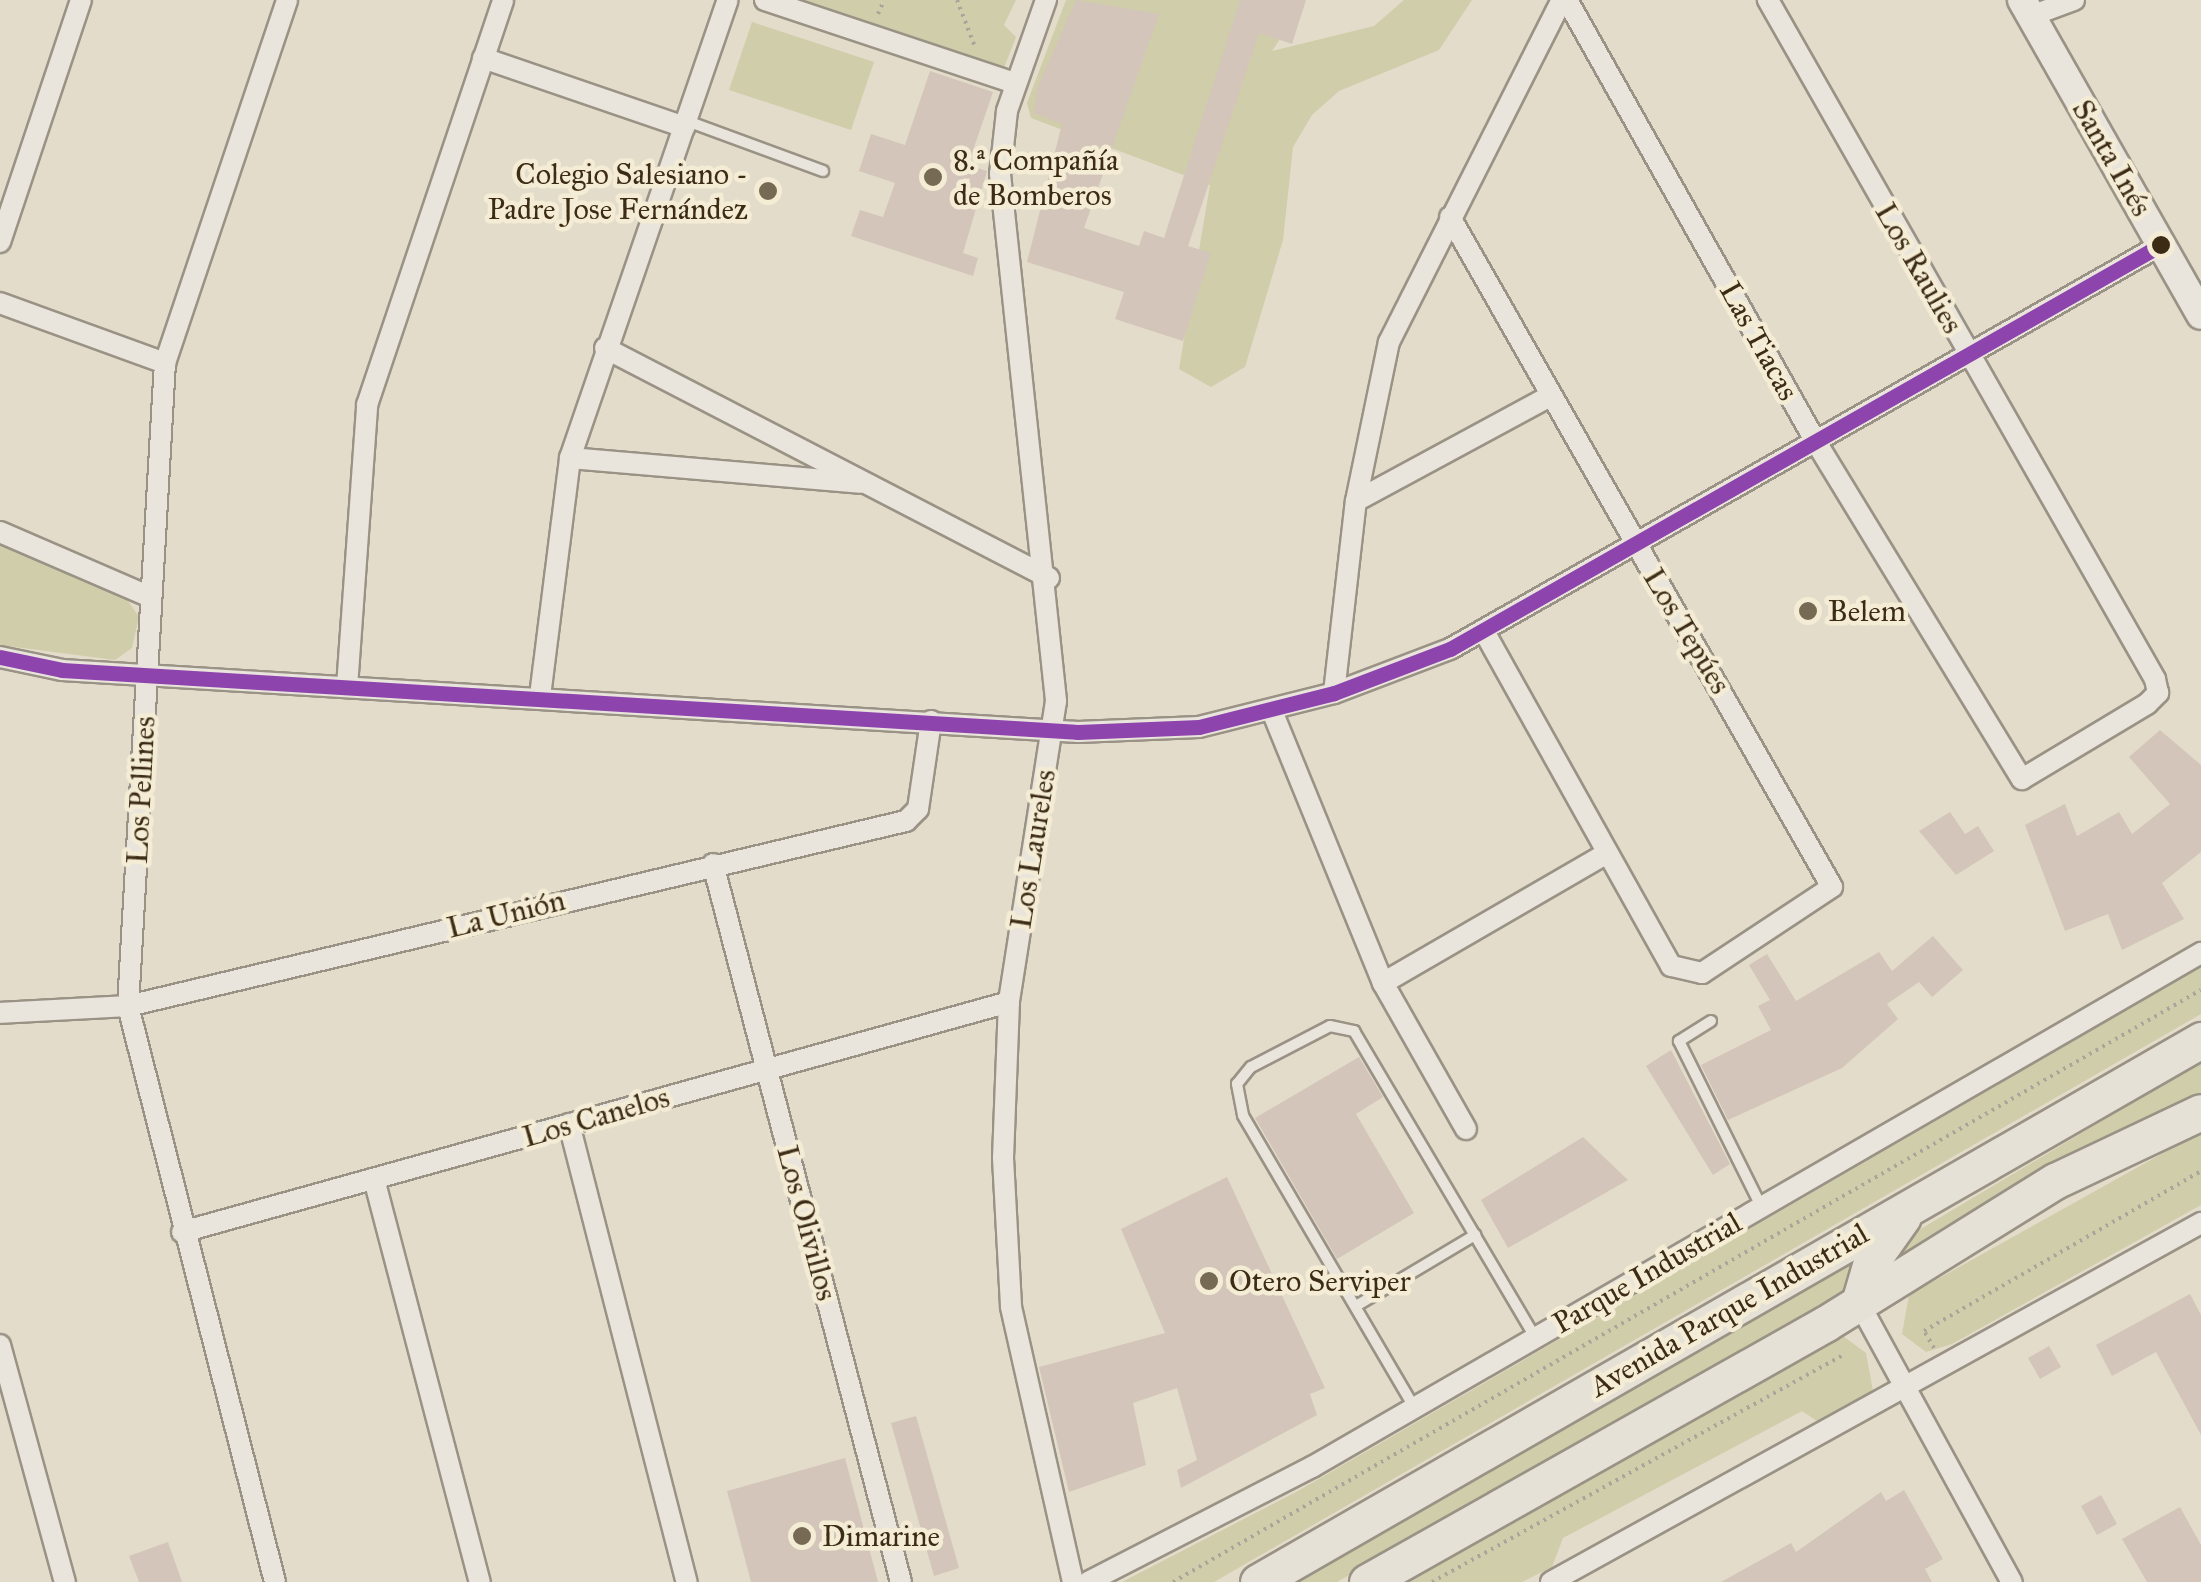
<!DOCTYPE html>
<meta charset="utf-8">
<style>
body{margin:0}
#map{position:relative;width:2201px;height:1582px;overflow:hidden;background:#e4dcca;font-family:"IM FELL Great Primer",serif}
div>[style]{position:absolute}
.green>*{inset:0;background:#cfcdaa}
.building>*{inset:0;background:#d3c5b9}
.path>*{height:4px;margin-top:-2px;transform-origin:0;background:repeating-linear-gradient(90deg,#aaa59b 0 2.5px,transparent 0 7.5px)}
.roads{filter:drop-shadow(2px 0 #999285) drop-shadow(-2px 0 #999285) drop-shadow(0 2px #999285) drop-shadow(0 -2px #999285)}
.lane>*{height:10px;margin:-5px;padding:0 5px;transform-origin:5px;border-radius:5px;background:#e9e5dc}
.street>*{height:20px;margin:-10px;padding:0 10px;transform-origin:10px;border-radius:10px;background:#e9e5dc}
.secondary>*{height:28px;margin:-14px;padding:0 14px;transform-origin:14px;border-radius:14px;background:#e9e5dc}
.highway>*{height:35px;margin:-17.5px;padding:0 17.5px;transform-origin:17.5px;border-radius:17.5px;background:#e6e1d6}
.bus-1>*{height:15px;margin:-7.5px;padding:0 7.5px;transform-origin:7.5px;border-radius:7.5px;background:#8e44ad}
.dots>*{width:28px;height:28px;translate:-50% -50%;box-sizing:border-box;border:5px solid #f4ecd5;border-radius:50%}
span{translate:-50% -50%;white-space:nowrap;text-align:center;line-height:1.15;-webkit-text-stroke:9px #f4ecd5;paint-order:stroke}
.street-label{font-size:30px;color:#3d2c15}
.poi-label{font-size:30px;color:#3d2c15}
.left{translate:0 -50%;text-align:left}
.right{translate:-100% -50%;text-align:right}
</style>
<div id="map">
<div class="green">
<div style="clip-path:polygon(790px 0,1016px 0,1004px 25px,1016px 37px,1002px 73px)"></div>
<div style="clip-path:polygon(1066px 0,1306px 0,1272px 51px,1374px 26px,1404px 0,1472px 0,1439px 50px,1339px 91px,1312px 115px,1293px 147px,1283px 240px,1245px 367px,1211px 387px,1179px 369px,1210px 185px,1031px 118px,1027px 103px)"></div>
<div style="clip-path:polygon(752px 22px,874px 62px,851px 130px,729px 90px)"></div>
<div style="clip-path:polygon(0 544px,126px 598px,139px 617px,132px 648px,115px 660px,0 645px)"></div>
<div style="clip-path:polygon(2201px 967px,2201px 1014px,1214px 1582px,1122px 1582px,1298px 1491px)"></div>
<div style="clip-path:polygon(2201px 1062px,2201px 1101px,2091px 1148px,1879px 1268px,1887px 1249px)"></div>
<div style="clip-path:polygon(2201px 1132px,2201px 1205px,1952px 1344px,1926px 1352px,1902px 1334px,1909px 1295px)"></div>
<div style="clip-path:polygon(1861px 1251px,1846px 1290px,1337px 1582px,1286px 1582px)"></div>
<div style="clip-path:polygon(1843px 1336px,1866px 1353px,1873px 1391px,1817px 1421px,1802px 1411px,1563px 1538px,1552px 1567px,1522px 1582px,1394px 1582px)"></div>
</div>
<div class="building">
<div style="clip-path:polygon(1076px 0,1159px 14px,1084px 228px,1139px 246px,1144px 231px,1164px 238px,1240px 0,1306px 0,1292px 44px,1259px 33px,1188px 246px,1211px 253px,1183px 341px,1115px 319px,1124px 292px,1027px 262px,1062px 124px,1034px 113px,1037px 89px)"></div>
<div style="clip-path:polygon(930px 71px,993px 92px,968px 165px,987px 171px,963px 253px,978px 258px,973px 276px,851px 236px,860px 210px,883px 217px,895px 183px,859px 171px,871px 134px,905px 145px)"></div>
<div style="clip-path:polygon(2160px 730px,2201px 765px,2201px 852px,2162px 883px,2184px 919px,2122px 950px,2108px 914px,2065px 931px,2025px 825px,2065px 804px,2077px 836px,2119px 812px,2132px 834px,2170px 804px,2129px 757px)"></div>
<div style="clip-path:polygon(1950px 812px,1965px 834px,1978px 826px,1994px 851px,1956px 875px,1919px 831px)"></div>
<div style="clip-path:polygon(1933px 936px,1963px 970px,1932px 997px,1919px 982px,1887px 1004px,1898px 1019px,1842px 1068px,1728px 1120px,1701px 1065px,1771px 1030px,1758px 1006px,1770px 1000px,1749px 965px,1767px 954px,1796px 1001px,1879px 952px,1892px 971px)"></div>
<div style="clip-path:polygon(1671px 1050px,1730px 1164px,1713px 1175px,1646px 1066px)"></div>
<div style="clip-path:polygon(1359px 1057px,1383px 1097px,1356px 1114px,1414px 1213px,1337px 1259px,1255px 1118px)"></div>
<div style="clip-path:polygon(1583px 1137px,1628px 1180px,1508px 1248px,1481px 1200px)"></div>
<div style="clip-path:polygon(1227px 1177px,1325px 1388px,1310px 1394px,1317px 1415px,1181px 1488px,1177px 1470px,1197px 1460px,1177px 1388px,1133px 1403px,1146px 1465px,1069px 1492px,1039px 1367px,1165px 1333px,1121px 1229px)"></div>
<div style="clip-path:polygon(2190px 1294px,2201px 1315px,2201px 1435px,2156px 1352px,2112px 1376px,2096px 1345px)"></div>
<div style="clip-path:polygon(2049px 1346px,2061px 1367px,2040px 1379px,2028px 1358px)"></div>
<div style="clip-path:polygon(916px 1416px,959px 1568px,934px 1576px,891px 1423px)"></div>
<div style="clip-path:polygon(845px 1458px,878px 1582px,751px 1582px,727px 1491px)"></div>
<div style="clip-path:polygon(1904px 1490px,1943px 1559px,1925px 1569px,1932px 1582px,1721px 1582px,1791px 1543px,1796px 1552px,1881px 1492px,1886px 1501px)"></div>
<div style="clip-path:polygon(2101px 1495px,2117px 1524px,2097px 1535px,2081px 1506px)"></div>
<div style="clip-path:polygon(2180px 1507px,2201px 1545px,2201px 1582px,2147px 1582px,2122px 1539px)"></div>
<div style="clip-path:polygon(168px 1542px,182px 1582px,139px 1582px,129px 1556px)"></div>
</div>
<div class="path">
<div style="left:957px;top:0;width:50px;rotate:69deg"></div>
<div style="left:878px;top:14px;width:15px;rotate:-67deg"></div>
<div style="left:1934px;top:1348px;width:20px;rotate:-120deg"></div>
<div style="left:1924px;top:1331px;width:320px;rotate:-30deg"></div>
<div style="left:1173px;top:1582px;width:1186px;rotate:-29.94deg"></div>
<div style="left:1432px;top:1582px;width:468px;rotate:-28.9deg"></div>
</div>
<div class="roads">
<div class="lane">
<div style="left:687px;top:121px;width:145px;rotate:20.2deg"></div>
<div style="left:1711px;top:1021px;width:38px;rotate:148deg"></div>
<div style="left:1679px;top:1041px;width:184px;rotate:63.6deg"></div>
<div style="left:1356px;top:1306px;width:139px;rotate:-30.8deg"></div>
<div style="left:1414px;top:1407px;width:338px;rotate:-120.4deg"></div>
<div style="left:1243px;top:1115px;width:32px;rotate:-101deg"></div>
<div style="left:1237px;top:1084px;width:22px;rotate:-51deg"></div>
<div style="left:1251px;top:1067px;width:89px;rotate:-27.4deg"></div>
<div style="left:1330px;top:1026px;width:25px;rotate:12deg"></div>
<div style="left:1354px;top:1031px;width:356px;rotate:59.4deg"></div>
</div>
<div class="street">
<div style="left:765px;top:0;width:263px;rotate:18.4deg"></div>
<div style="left:1046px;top:0;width:118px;rotate:109.4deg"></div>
<div style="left:1007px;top:111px;width:63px;rotate:96.3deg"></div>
<div style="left:1000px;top:174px;width:530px;rotate:83.93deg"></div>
<div style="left:1056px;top:701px;width:305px;rotate:98.9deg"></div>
<div style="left:1009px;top:1002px;width:156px;rotate:92.2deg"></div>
<div style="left:1003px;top:1158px;width:149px;rotate:86.9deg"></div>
<div style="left:1011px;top:1307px;width:282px;rotate:77.3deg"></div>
<div style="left:1567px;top:0;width:507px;rotate:60.61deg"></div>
<div style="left:1816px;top:442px;width:395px;rotate:58.6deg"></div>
<div style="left:2022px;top:779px;width:146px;rotate:-31deg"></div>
<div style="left:2147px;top:704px;width:16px;rotate:-45deg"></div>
<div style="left:2158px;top:693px;width:14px;rotate:-102deg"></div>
<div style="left:2155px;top:679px;width:782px;rotate:-119.68deg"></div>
<div style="left:2031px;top:16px;width:46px;rotate:-20.4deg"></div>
<div style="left:483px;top:58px;width:213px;rotate:18.9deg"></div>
<div style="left:1450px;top:217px;width:771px;rotate:60.31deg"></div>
<div style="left:1832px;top:887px;width:156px;rotate:146.5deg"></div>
<div style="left:1702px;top:973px;width:32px;rotate:-167deg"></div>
<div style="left:1671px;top:966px;width:383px;rotate:-119.2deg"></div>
<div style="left:0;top:242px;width:255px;rotate:-71.5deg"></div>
<div style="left:0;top:303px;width:176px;rotate:20deg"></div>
<div style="left:605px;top:348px;width:500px;rotate:27.38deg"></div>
<div style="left:570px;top:458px;width:291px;rotate:4.9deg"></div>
<div style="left:1356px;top:501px;width:221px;rotate:-28.4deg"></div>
<div style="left:0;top:532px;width:161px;rotate:23.4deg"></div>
<div style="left:0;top:657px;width:63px;rotate:11.8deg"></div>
<div style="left:62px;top:670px;width:1018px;rotate:3.49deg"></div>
<div style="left:1078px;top:732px;width:121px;rotate:-2.4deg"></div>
<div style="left:1199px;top:727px;width:139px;rotate:-14.1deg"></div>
<div style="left:1334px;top:693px;width:124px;rotate:-20.8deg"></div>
<div style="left:1450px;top:649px;width:818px;rotate:-29.61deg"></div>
<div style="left:347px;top:687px;width:283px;rotate:-85.9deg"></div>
<div style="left:367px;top:405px;width:427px;rotate:-71.4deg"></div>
<div style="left:1334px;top:693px;width:193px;rotate:-83.5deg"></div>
<div style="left:1356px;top:501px;width:162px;rotate:-78.3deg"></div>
<div style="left:1389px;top:342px;width:383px;rotate:-63.2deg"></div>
<div style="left:540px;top:696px;width:240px;rotate:-82.8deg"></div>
<div style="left:570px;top:458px;width:484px;rotate:-71deg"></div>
<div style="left:1272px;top:711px;width:294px;rotate:67.8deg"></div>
<div style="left:1383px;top:983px;width:168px;rotate:60.4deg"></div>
<div style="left:713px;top:864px;width:742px;rotate:75.33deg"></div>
<div style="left:1383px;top:983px;width:259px;rotate:-30.1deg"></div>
<div style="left:0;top:1013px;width:128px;rotate:-3.1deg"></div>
<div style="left:128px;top:1006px;width:800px;rotate:-13.38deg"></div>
<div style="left:906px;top:821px;width:17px;rotate:-45deg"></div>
<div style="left:918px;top:809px;width:89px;rotate:-81.6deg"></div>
<div style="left:569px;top:1124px;width:473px;rotate:75.6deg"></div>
<div style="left:374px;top:1179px;width:417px;rotate:75.3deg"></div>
<div style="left:182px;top:1232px;width:858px;rotate:-15.54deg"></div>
<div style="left:1859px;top:1303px;width:318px;rotate:61.3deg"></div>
<div style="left:0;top:1345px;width:246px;rotate:74.7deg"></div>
<div style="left:275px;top:1582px;width:594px;rotate:-104.32deg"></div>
<div style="left:128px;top:1006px;width:644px;rotate:-86.71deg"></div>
<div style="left:165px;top:363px;width:383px;rotate:-71.4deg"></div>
<div style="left:1088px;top:1582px;width:252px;rotate:-27.2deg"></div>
<div style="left:1312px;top:1467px;width:1027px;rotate:-30.04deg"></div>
<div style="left:1551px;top:1582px;width:743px;rotate:-28.91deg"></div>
</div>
<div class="secondary">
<div style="left:2022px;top:0;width:362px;rotate:60.4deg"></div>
</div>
<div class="highway">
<div style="left:1859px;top:1303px;width:43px;rotate:-73.7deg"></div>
<div style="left:1871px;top:1262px;width:55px;rotate:-54.6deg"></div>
<div style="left:1258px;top:1582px;width:1088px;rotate:-29.89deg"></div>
<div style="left:1367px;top:1582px;width:526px;rotate:-29.39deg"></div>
<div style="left:1825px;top:1324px;width:271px;rotate:-31.9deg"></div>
<div style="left:2055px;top:1181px;width:161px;rotate:-25.3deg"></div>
</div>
</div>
<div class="bus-1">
<div style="left:0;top:657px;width:63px;rotate:11.8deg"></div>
<div style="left:62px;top:670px;width:1018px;rotate:3.49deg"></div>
<div style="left:1078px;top:732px;width:121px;rotate:-2.4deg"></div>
<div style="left:1199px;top:727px;width:139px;rotate:-14.1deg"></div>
<div style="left:1334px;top:693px;width:124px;rotate:-20.8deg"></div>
<div style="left:1450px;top:649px;width:818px;rotate:-29.61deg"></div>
</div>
<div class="dots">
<div style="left:933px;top:177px;background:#776a54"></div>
<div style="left:768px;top:191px;background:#776a54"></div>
<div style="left:2161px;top:245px;background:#3d2c15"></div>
<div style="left:1808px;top:611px;background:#776a54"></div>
<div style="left:1209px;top:1281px;background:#776a54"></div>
<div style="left:802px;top:1536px;background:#776a54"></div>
</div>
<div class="street-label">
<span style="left:2112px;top:158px;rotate:60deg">Santa Inés</span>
<span style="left:1919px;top:268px;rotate:60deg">Los Raulies</span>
<span style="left:1759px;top:341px;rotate:61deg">Las Tiacas</span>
<span style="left:1687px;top:631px;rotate:59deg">Los Tepúes</span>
<span style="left:141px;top:790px;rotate:-87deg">Los Pellines</span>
<span style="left:1033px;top:849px;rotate:-81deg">Los Laureles</span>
<span style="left:506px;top:914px;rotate:-14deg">La Unión</span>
<span style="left:596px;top:1117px;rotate:-16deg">Los Canelos</span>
<span style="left:807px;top:1223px;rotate:75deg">Los Olivillos</span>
<span style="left:1647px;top:1273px;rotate:-30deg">Parque Industrial</span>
<span style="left:1729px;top:1310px;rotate:-30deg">Avenida Parque Industrial</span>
</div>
<div class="poi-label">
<span class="left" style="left:953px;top:177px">8.ª Compañía<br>de Bomberos</span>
<span class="right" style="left:748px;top:191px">Colegio Salesiano -<br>Padre Jose Fernández</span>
<span class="left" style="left:1828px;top:611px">Belem</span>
<span class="left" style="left:1229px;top:1281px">Otero Serviper</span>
<span class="left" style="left:822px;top:1536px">Dimarine</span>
</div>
</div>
